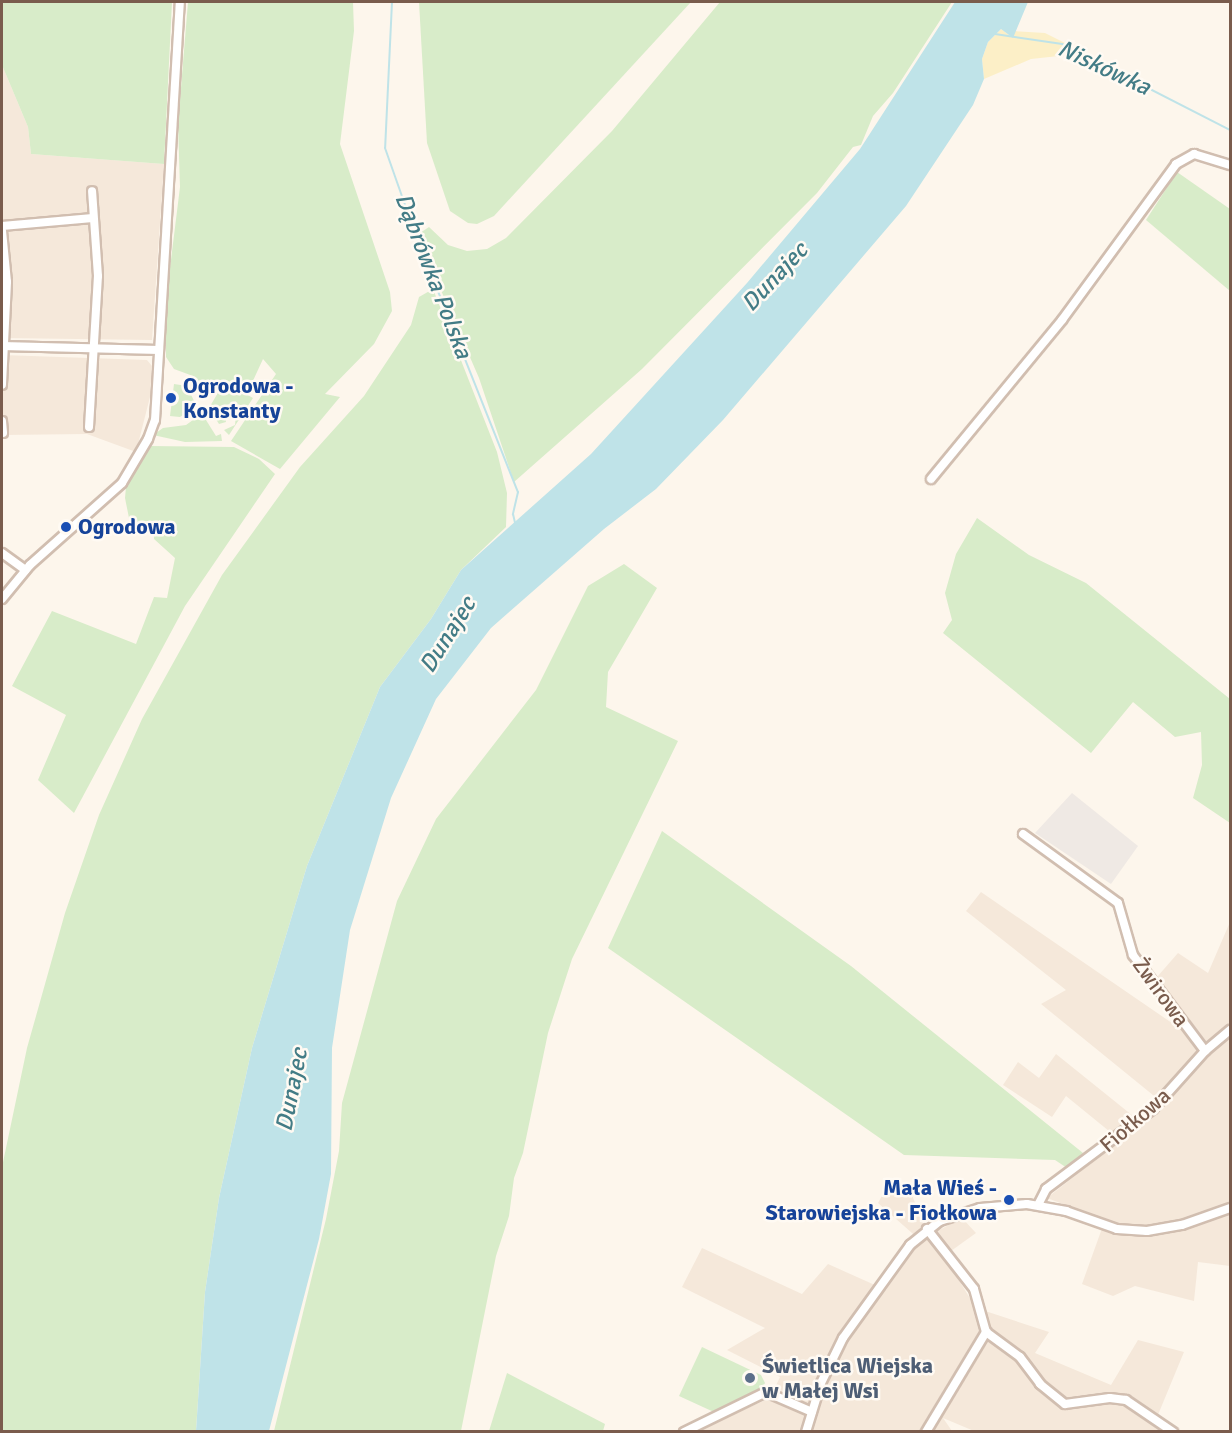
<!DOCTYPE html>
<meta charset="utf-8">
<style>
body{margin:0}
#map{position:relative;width:1232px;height:1433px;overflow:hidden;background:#fdf6ec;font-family:Signika,sans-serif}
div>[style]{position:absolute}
.residential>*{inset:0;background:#f5e8da}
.industrial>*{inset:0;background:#efe9e4}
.green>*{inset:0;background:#d8ecc9}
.sand>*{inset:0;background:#fcefc7}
.water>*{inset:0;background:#bfe3e8}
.stream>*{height:2px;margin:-1px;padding:0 1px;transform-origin:1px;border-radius:1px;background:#bfe3e8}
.roads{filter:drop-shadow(2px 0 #d1beb0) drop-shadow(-2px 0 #d1beb0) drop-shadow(0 2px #d1beb0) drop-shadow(0 -2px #d1beb0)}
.minor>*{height:8px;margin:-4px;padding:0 4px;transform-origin:4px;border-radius:4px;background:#fff}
.dots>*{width:16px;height:16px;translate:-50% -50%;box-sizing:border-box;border:3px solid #fffaf3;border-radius:50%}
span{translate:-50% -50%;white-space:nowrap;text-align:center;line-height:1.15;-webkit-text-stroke:5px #fffaf3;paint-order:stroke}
.transit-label{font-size:22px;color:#164399;font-weight:700}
.left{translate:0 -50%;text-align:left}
.right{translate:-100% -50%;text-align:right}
.street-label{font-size:22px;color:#7a5c4d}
.service-label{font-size:22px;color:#4e5e75;font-weight:700}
.water-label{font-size:24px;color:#437c86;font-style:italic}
.frame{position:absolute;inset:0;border:3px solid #7a5c4d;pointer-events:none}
</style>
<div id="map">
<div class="residential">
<div style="clip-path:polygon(2px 65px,28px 127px,31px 154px,164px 164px,152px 340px,2px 338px)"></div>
<div style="clip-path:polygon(2px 355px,147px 360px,152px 366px,150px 397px,136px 452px,87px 434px,2px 435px)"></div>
<div style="clip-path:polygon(981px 892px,1185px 1032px,1157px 977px,1178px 953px,1208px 973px,1230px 922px,1230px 1266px,1198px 1262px,1194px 1301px,1135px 1286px,1113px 1296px,1082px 1284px,1105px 1220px,1047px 1198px,1120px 1140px,1066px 1096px,1052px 1117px,1003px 1085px,1018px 1062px,1039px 1078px,1056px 1054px,1143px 1124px,1164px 1104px,1041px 1004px,1066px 990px,966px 911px)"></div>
<div style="clip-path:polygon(891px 1179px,910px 1190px,928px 1236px,962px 1218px,976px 1233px,944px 1256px,976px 1308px,1049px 1332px,1035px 1353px,1111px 1385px,1138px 1340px,1184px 1352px,1155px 1422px,1166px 1431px,974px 1431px,943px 1418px,952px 1431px,696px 1431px,770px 1398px,780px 1377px,727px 1350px,765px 1328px,682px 1287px,702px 1248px,802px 1294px,828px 1264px,886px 1290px,921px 1241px,878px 1203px)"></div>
</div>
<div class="industrial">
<div style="clip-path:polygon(1072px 793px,1138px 846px,1111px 884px,1035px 833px)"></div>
</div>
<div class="green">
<div style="clip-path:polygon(2px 2px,172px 2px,164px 164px,31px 154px,28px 127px,2px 65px)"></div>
<div style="clip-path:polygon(188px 2px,353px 2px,354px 31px,340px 144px,390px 292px,392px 311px,374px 344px,325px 394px,340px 397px,280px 469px,231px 441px,276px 374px,263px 359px,251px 385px,235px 388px,253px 398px,229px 435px,224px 430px,235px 425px,236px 415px,230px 413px,225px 417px,226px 422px,219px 424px,209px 408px,219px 391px,204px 390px,193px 376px,174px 369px,166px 357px,166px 300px,180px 187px,178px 124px)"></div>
<div style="clip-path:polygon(419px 2px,691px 2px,494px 216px,477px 224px,468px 223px,450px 211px,427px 143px)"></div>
<div style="clip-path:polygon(720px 2px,952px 2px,893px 93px,873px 116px,861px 145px,853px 147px,817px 193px,642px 369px,514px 482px,479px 378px,417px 235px,429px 227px,448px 245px,467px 251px,487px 249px,506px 238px,612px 131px)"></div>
<div style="clip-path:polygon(1177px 172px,1230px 209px,1230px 291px,1146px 220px)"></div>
<div style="clip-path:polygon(433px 289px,497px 452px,507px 493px,506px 527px,461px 570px,431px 619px,380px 687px,307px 866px,252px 1048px,219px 1198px,205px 1292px,196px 1431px,2px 1432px,2px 1167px,27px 1048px,65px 913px,99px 815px,142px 719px,222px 575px,300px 467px,364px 396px,411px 325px,419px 297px)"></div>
<div style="clip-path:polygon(174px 384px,187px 386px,194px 401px,191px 410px,180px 417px,170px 416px)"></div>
<div style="clip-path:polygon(207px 410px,206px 420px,216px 436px,221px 434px,222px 441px,185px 442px,153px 435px,163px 428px,186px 425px)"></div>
<div style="clip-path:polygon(150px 446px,234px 447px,259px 459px,275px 474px,185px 606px,74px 813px,38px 780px,66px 715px,12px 686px,52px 611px,136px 644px,154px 597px,167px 598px,175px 558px,154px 539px,154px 531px,129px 518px,125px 498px,126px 487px)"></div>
<div style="clip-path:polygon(977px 518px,1029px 555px,1086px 583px,1230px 699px,1230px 823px,1193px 798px,1202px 765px,1201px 732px,1175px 737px,1133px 702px,1091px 753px,943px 633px,952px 620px,945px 593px,956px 554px)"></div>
<div style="clip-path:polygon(624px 564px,657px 588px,608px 672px,606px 707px,678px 741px,572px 959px,548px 1033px,523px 1153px,514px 1178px,509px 1216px,496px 1256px,461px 1431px,274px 1431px,326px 1219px,339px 1151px,342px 1103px,397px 901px,436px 819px,536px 690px,588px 586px)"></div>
<div style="clip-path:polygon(662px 831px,851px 966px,1083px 1153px,1067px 1168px,1055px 1160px,904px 1155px,608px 948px)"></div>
<div style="clip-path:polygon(702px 1347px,761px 1375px,765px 1383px,762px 1389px,716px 1413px,679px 1396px)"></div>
<div style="clip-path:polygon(507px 1373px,605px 1424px,603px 1431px,489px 1431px)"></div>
</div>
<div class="sand">
<div style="clip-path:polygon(1001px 29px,1013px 38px,1014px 31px,1045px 33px,1071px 46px,1077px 54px,1031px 59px,984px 79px,982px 59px,988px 42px)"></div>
</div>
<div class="water">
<div style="clip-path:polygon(955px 2px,1028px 2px,1013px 38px,1001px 29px,988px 42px,982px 59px,984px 79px,973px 105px,906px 206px,723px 420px,656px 489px,604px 529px,491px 628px,436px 699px,391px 798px,350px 930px,332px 1048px,331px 1174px,319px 1239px,269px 1431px,196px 1431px,205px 1292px,219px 1198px,252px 1048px,307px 866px,380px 687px,431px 619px,461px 570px,591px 454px,747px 283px,860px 149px)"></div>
</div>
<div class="stream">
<div style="left:392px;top:2px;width:146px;rotate:92.7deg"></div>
<div style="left:385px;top:148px;width:93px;rotate:70.6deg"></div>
<div style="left:416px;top:236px;width:276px;rotate:68.3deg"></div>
<div style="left:518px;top:492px;width:23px;rotate:103deg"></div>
<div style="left:513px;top:514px;width:9px;rotate:77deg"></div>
<div style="left:995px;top:34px;width:68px;rotate:8.5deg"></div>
<div style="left:1062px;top:44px;width:189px;rotate:27.1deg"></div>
</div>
<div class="roads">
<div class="minor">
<div style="left:2px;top:226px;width:91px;rotate:-5deg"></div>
<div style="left:2px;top:231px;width:51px;rotate:84.4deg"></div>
<div style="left:7px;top:282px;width:103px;rotate:92.8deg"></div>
<div style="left:2px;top:346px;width:157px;rotate:1.5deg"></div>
<div style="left:2px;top:421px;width:12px;rotate:85deg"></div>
<div style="left:89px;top:427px;width:151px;rotate:-86.6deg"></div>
<div style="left:98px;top:276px;width:85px;rotate:-94deg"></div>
<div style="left:931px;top:479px;width:206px;rotate:-50.5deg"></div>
<div style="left:1062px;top:320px;width:193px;rotate:-53.8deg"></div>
<div style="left:1176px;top:164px;width:21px;rotate:-29deg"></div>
<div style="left:1194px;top:154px;width:38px;rotate:17deg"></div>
<div style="left:2px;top:553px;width:29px;rotate:36deg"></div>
<div style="left:2px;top:599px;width:44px;rotate:-50.5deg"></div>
<div style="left:30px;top:565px;width:123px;rotate:-41.7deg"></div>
<div style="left:122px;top:483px;width:51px;rotate:-59.4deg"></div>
<div style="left:148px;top:439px;width:20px;rotate:-70deg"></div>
<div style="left:155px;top:420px;width:419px;rotate:-86.6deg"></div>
<div style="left:1023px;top:834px;width:117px;rotate:36deg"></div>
<div style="left:1118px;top:903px;width:54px;rotate:73.9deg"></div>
<div style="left:1133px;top:955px;width:120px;rotate:53.1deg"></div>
<div style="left:1038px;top:1205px;width:18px;rotate:-63deg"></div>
<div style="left:1046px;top:1189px;width:134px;rotate:-36.8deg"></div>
<div style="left:1153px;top:1109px;width:78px;rotate:-48.1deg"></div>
<div style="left:1205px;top:1051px;width:33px;rotate:-40deg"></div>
<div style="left:927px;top:1229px;width:76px;rotate:51.9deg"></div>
<div style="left:974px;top:1289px;width:45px;rotate:74.4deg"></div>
<div style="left:986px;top:1332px;width:42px;rotate:36.3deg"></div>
<div style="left:1020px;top:1357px;width:34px;rotate:53deg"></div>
<div style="left:1040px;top:1384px;width:32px;rotate:39deg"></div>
<div style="left:1065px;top:1404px;width:45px;rotate:-7.6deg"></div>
<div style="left:1110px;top:1398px;width:16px;rotate:7deg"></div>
<div style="left:1126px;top:1400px;width:57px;rotate:34.2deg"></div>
<div style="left:684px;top:1432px;width:91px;rotate:-26deg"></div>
<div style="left:766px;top:1392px;width:50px;rotate:23.5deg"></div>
<div style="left:806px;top:1432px;width:51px;rotate:-73deg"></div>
<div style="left:821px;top:1383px;width:50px;rotate:-63.9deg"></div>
<div style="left:843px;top:1338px;width:115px;rotate:-54.2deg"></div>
<div style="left:910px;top:1245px;width:38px;rotate:-39deg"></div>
<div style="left:940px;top:1221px;width:42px;rotate:-18deg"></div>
<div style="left:980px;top:1208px;width:47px;rotate:-4.9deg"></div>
<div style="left:1027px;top:1204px;width:40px;rotate:10deg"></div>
<div style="left:1066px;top:1211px;width:54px;rotate:19.4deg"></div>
<div style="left:1117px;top:1229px;width:30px;rotate:4deg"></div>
<div style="left:1147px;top:1231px;width:36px;rotate:-10deg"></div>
<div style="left:1182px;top:1225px;width:51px;rotate:-19.5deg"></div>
<div style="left:926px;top:1432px;width:117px;rotate:-59deg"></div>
</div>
</div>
<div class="dots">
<div style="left:171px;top:398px;background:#1a4fb4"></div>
<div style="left:66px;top:527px;background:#1a4fb4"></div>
<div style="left:1009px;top:1200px;background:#1a4fb4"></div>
<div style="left:750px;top:1378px;background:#5c6f8a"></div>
</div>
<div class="transit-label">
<span class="left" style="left:183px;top:398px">Ogrodowa -<br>Konstanty</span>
<span class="left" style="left:78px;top:527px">Ogrodowa</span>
<span class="right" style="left:997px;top:1200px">Mała Wieś -<br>Starowiejska - Fiołkowa</span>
</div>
<div class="street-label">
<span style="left:1161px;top:992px;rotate:54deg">Żwirowa</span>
<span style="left:1135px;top:1120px;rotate:-41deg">Fiołkowa</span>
</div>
<div class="service-label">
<span class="left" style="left:762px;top:1378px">Świetlica Wiejska<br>w Małej Wsi</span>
</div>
<div class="water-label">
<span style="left:1104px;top:68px;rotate:25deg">Niskówka</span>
<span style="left:433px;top:276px;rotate:69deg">Dąbrówka Polska</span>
<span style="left:775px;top:277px;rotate:-47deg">Dunajec</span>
<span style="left:448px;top:635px;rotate:-58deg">Dunajec</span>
<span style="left:292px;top:1090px;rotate:-79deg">Dunajec</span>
</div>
<div class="frame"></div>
</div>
